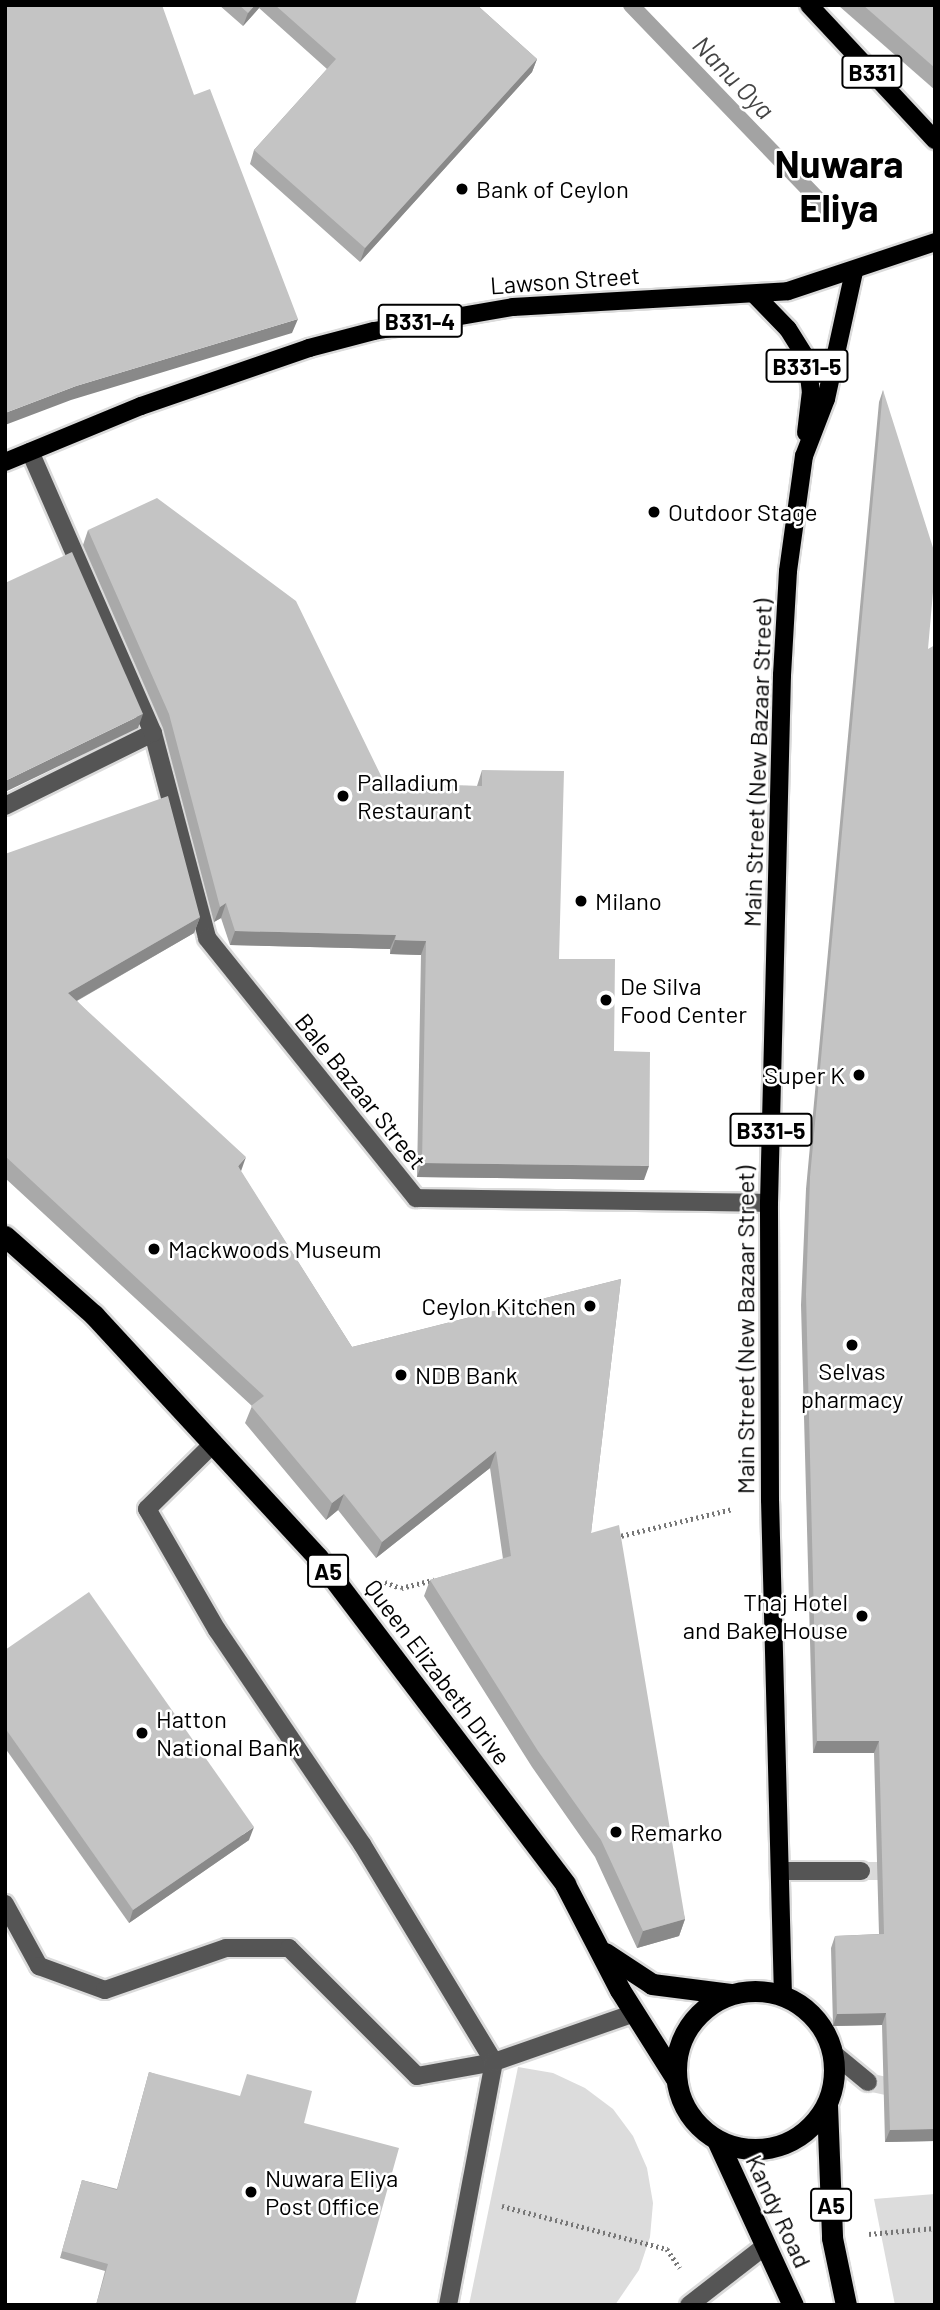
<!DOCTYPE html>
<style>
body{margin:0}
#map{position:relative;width:940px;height:2310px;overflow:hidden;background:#fff;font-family:Barlow,sans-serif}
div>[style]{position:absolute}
.green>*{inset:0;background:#dcdcdc}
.stream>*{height:16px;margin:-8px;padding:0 8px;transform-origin:8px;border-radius:8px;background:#a3a3a3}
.minor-tunnel>*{height:18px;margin-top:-9px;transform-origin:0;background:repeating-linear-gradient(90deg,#d9d9d9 0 18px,transparent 0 27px)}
.path>*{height:4.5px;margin-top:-2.25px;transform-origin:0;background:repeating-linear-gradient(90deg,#777 0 2px,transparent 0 5.5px)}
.roads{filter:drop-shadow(2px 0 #dbdbdb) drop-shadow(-2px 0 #dbdbdb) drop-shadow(0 2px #dbdbdb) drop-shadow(0 -2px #dbdbdb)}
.minor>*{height:18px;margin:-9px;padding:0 9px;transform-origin:9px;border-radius:9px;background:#555}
.major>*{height:18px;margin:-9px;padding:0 9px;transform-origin:9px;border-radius:9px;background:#000}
.highway>*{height:21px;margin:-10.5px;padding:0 10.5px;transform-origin:10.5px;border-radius:10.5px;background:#000}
.highway>.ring{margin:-10.5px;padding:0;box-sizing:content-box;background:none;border:21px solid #000;border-radius:50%}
.wall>*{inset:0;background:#a9a9a9}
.shaded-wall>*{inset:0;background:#898989}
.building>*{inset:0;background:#c4c4c4}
.dots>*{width:19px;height:19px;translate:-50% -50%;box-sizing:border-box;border:4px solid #fff;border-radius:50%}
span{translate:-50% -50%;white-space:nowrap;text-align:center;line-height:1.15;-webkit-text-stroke:5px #fff;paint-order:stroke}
.shield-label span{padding:2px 5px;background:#fff;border:2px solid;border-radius:5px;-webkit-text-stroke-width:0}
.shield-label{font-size:23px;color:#000;font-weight:700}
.poi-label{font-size:24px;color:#000}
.left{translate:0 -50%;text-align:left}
.right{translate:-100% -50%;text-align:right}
.street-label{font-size:24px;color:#000}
.water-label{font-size:26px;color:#444;font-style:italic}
.town-label{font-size:38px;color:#000;font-weight:700}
.frame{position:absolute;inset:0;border:7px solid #000;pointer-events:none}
</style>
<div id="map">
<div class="green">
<div style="clip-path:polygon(518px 2067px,553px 2073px,585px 2088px,613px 2109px,633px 2136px,647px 2168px,653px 2203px,650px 2237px,639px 2270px,615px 2305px,469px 2305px)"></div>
<div style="clip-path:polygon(935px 2194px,935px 2305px,895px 2305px,874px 2199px)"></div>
</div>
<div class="stream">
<div style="left:631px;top:5px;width:289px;rotate:46.1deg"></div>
</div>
<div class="minor-tunnel">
<div style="left:861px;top:1871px;width:74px"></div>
<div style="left:868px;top:2082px;width:69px;rotate:12.6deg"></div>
</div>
<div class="path">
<div style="left:616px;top:1537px;width:120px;rotate:-13.5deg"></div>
<div style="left:385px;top:1582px;width:17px;rotate:21deg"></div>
<div style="left:401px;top:1588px;width:34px;rotate:-14deg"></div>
<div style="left:502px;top:2206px;width:171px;rotate:14.6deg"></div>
<div style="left:667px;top:2249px;width:23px;rotate:56deg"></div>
<div style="left:869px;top:2234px;width:66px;rotate:-5.2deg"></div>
</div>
<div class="roads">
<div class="minor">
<div style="left:153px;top:733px;width:212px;rotate:75.2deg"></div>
<div style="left:207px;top:938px;width:334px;rotate:51.2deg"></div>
<div style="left:416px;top:1198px;width:353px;rotate:0.8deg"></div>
<div style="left:5px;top:806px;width:165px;rotate:-26.3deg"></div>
<div style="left:153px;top:733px;width:307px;rotate:-113.6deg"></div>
<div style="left:783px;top:1871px;width:78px"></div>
<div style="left:5px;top:1904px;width:71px;rotate:61.3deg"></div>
<div style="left:39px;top:1966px;width:70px;rotate:20deg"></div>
<div style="left:105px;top:1990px;width:128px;rotate:-19.1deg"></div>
<div style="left:226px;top:1948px;width:63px"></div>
<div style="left:289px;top:1948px;width:181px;rotate:45deg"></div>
<div style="left:417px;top:2076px;width:78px;rotate:-10.3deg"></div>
<div style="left:494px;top:2062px;width:255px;rotate:-121.2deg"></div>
<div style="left:362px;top:1844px;width:258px;rotate:-124.1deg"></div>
<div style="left:217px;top:1630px;width:140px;rotate:-120deg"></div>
<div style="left:147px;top:1509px;width:94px;rotate:-44.6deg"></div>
<div style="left:834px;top:2054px;width:44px;rotate:39.5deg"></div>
<div style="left:448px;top:2305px;width:247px;rotate:-79.3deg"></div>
<div style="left:494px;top:2062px;width:149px;rotate:-19.2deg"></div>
<div style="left:689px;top:2305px;width:96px;rotate:-37.8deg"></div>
</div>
<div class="major">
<div style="left:809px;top:5px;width:185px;rotate:47deg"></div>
<div style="left:755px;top:295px;width:47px;rotate:45.9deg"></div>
<div style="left:788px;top:329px;width:36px;rotate:58deg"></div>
<div style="left:807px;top:360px;width:31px;rotate:83deg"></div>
<div style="left:811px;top:391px;width:42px;rotate:96.8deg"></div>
<div style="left:5px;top:462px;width:147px;rotate:-22.4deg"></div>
<div style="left:141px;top:406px;width:178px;rotate:-19deg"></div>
<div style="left:309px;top:348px;width:67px;rotate:-14.7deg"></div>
<div style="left:374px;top:331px;width:141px;rotate:-9.8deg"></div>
<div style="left:513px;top:307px;width:275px;rotate:-3.3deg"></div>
<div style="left:788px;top:291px;width:155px;rotate:-18.4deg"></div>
<div style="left:783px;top:1996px;width:496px;rotate:-91.5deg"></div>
<div style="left:770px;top:1500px;width:297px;rotate:-90.2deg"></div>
<div style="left:769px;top:1203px;width:528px;rotate:-88.59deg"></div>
<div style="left:782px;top:675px;width:104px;rotate:-86.7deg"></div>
<div style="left:788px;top:571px;width:116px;rotate:-82.1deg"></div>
<div style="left:804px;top:456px;width:61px;rotate:-68.9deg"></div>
<div style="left:826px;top:399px;width:130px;rotate:-77.6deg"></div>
</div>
<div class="highway">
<div style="left:5px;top:1236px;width:119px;rotate:41.6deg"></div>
<div style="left:94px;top:1315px;width:330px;rotate:47.3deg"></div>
<div style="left:318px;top:1558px;width:409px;rotate:52.8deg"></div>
<div style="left:565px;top:1884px;width:119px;rotate:62.6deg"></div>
<div style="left:620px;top:1990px;width:103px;rotate:57.7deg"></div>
<div style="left:605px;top:1953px;width:56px;rotate:33.4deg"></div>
<div style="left:652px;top:1984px;width:79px;rotate:7.3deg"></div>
<div class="ring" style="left:676px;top:1991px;width:137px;height:137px"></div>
<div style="left:827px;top:2105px;width:133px;rotate:87.8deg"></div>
<div style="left:832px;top:2238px;width:68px;rotate:78.2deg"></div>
<div style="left:717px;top:2140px;width:182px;rotate:65.3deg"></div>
</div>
</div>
<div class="wall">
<div style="clip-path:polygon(219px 5px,477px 5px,537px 59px,532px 72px,360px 262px,250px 164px,254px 150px,327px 69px,259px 8px,243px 26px)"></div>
<div style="clip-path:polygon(935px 5px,935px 90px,839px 6px,839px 5px)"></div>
<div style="clip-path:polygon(883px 390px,928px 649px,935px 2141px,885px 2142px,882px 2025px,833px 2026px,831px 1948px,835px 1936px,879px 1934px,874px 1753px,813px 1753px,801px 1305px,806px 1189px,879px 402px)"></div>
<div style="clip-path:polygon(88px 530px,385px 784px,477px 786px,482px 770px,559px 959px,614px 1051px,644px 1180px,417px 1177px,421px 955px,390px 954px,390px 949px,230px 945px,221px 918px,214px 922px,163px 728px,83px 545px)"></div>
<div style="clip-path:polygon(5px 854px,200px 917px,194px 933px,77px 1001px,241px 1172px,352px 1347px,621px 1279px,591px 1533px,685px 1919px,679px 1936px,637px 1948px,595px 1857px,532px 1767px,424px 1596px,430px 1580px,503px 1559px,490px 1468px,376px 1558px,338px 1510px,326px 1520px,245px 1423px,252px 1406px,5px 1178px)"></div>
<div style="clip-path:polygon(5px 1650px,249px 1840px,129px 1923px,5px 1748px)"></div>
<div style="clip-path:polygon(149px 2072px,304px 2123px,355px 2305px,96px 2305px,105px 2271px,60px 2258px,82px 2180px,117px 2189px)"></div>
</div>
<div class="shaded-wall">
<div style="clip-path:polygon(255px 5px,260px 5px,259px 8px,243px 26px,248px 13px)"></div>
<div style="clip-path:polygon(537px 59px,532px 72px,360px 262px,365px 248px)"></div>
<div style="clip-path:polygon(298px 319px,292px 333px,71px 400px,5px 425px,5px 413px,76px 386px)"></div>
<div style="clip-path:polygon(143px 714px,138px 728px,5px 792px,5px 781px)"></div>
<div style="clip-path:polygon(226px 903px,221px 918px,214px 922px,220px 907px)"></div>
<div style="clip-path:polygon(200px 917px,194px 933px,62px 1009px,68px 993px)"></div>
<div style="clip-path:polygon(235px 931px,396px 935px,390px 949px,230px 945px)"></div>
<div style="clip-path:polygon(395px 940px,426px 941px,421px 955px,390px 954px)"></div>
<div style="clip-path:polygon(246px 1157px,240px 1174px,238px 1166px)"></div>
<div style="clip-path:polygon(422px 1163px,649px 1166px,644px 1180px,417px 1177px)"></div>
<div style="clip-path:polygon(496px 1451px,490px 1468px,376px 1558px,382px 1542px)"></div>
<div style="clip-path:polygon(344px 1494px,338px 1510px,326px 1520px,332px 1503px)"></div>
<div style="clip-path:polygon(817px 1741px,879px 1741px,874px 1753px,813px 1753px)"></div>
<div style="clip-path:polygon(254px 1827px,249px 1840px,129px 1923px,133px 1910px)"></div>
<div style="clip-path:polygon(685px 1919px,679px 1936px,637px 1948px,643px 1931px)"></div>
<div style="clip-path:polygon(886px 2013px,882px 2025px,833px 2026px,837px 2014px)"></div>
<div style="clip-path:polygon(935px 2129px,935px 2141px,885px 2142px,890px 2130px)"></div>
</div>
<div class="building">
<div style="clip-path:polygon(5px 5px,162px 5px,194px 95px,210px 89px,298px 319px,76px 386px,5px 413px)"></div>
<div style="clip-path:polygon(239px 5px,255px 5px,248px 13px)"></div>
<div style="clip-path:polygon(275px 5px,477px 5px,537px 59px,365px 248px,254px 150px,336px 59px)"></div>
<div style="clip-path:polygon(863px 5px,935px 5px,935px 68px)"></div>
<div style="clip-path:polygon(883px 390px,935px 554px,935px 569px,928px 649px,935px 645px,935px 2129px,890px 2130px,886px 2013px,837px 2014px,835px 1936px,884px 1934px,879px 1741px,817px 1741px,806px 1294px,810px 1177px)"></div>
<div style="clip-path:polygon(157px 498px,296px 601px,385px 784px,482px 786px,482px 770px,564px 771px,559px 959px,615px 959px,614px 1051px,650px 1052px,649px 1166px,422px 1163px,426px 941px,395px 940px,396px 935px,235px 931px,226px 903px,220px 907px,169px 714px,88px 530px)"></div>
<div style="clip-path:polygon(72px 552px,143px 714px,5px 781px,5px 583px)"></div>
<div style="clip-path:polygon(168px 796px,200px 917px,68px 993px,246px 1157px,238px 1166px,352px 1347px,621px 1279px,591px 1533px,619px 1525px,685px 1919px,643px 1931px,601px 1840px,538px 1751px,430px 1580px,511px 1556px,496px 1451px,382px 1542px,344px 1494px,332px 1503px,251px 1406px,264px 1396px,5px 1156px,5px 854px)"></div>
<div style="clip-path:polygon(89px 1592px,254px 1827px,133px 1910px,5px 1728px,5px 1650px)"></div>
<div style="clip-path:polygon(149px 2072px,240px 2096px,247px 2074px,312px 2091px,304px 2123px,399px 2148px,355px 2305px,96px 2305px,108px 2264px,62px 2251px,82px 2180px,117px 2190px)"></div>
</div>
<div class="dots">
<div style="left:462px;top:189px;background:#000"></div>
<div style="left:654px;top:512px;background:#000"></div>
<div style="left:343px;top:796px;background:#000"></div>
<div style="left:581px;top:901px;background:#000"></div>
<div style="left:606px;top:1000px;background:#000"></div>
<div style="left:859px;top:1075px;background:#000"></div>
<div style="left:154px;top:1249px;background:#000"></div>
<div style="left:590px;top:1306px;background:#000"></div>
<div style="left:852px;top:1345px;background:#000"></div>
<div style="left:401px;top:1375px;background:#000"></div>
<div style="left:862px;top:1616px;background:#000"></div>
<div style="left:142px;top:1733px;background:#000"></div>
<div style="left:616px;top:1832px;background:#000"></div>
<div style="left:251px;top:2192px;background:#000"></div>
</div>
<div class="shield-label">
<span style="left:872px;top:72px">B331</span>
<span style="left:420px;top:321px">B331-4</span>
<span style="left:807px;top:366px">B331-5</span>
<span style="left:771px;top:1130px">B331-5</span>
<span style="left:328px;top:1571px">A5</span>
<span style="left:831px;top:2205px">A5</span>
</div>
<div class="poi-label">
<span class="left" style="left:476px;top:189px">Bank of Ceylon</span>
<span class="left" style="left:668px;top:512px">Outdoor Stage</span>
<span class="left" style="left:357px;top:796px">Palladium<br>Restaurant</span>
<span class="left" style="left:595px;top:901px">Milano</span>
<span class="left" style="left:620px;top:1000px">De Silva<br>Food Center</span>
<span class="right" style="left:845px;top:1075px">Super K</span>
<span class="left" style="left:168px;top:1249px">Mackwoods Museum</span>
<span class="right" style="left:576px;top:1306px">Ceylon Kitchen</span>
<span style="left:852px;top:1385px">Selvas<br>pharmacy</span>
<span class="left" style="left:415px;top:1375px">NDB Bank</span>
<span class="right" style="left:848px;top:1616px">Thaj Hotel<br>and Bake House</span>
<span class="left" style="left:156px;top:1733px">Hatton<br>National Bank</span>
<span class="left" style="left:630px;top:1832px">Remarko</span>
<span class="left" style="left:265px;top:2192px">Nuwara Eliya<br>Post Office</span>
</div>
<div class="street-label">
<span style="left:565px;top:280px;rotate:-4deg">Lawson Street</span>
<span style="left:757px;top:763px;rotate:-88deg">Main Street (New Bazaar Street)</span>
<span style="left:361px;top:1091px;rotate:51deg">Bale Bazaar Street</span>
<span style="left:745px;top:1330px;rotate:-90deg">Main Street (New Bazaar Street)</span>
<span style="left:438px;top:1672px;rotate:53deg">Queen Elizabeth Drive</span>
<span style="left:779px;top:2211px;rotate:65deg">Kandy Road</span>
</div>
<div class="water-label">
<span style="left:734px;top:77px;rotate:46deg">Nanu Oya</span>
</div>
<div class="town-label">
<span style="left:839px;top:186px">Nuwara<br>Eliya</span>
</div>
<div class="frame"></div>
</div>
